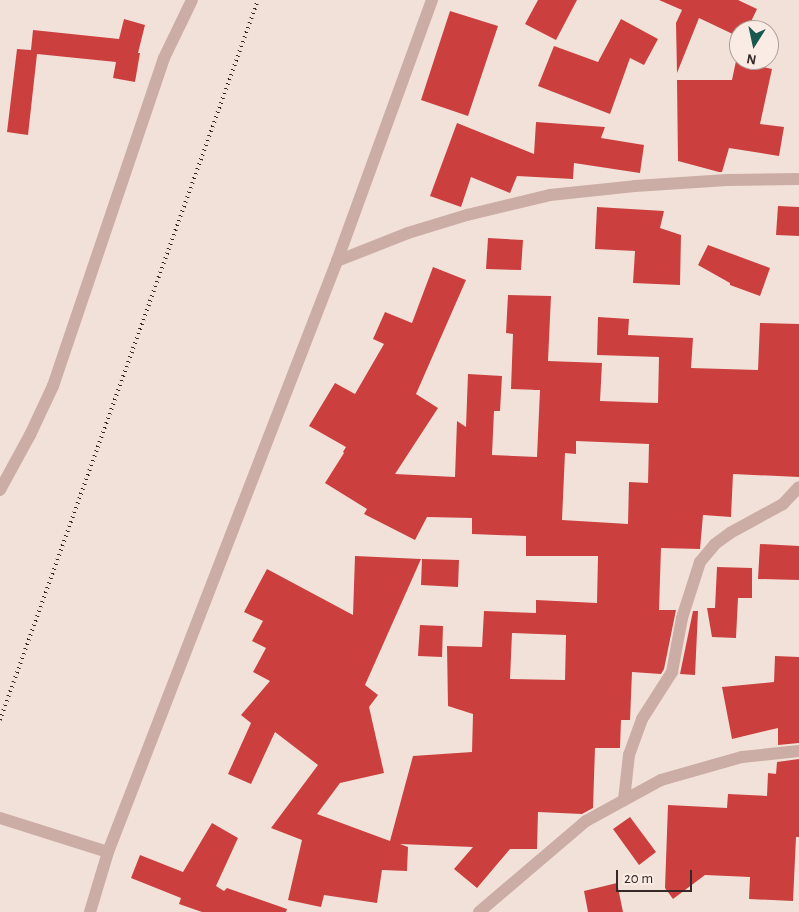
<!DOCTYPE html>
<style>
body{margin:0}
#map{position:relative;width:799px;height:912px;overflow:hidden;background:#f2e1d9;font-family:"Alegreya Sans",sans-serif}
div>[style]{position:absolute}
.building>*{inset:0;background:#cb403e}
.service>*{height:12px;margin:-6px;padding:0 6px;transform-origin:6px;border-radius:6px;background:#cbada5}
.minor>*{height:12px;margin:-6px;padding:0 6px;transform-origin:6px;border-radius:6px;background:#cbada5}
.rail>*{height:4px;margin-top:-2px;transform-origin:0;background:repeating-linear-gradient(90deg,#362826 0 1px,transparent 0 5px)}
span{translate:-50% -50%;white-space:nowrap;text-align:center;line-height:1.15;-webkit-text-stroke:5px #faece5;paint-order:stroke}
.north{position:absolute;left:729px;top:20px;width:50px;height:50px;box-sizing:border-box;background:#faece5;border:1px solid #ac9e99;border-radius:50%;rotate:190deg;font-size:14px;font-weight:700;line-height:20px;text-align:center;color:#362826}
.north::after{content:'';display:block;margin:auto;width:18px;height:22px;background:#1a594f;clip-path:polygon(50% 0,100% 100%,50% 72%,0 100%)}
.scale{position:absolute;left:616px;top:870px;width:76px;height:22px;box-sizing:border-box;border:2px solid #362826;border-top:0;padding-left:6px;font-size:15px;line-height:18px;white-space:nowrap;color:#362826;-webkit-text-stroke:4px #faece5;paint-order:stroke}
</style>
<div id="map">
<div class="building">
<div style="clip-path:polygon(538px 0,577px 0,556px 40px,525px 24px)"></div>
<div style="clip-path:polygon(659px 0,738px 0,757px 9px,747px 30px,739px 30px,739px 37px,699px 18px,677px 73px,676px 23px,682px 10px)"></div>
<div style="clip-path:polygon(450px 11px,498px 26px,468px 116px,421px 100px)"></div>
<div style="clip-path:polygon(124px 19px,145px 25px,138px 53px,140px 53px,135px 82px,113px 78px,116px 62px,37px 54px,28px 135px,7px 132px,17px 49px,31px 50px,33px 30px,119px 39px)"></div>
<div style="clip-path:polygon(621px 19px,658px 39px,644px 65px,630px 58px,610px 114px,538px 86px,554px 46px,598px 62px)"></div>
<div style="clip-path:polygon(736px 61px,772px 69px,760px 124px,784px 127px,779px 156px,729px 148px,722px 172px,719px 172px,678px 161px,677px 80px,732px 80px)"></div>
<div style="clip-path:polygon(536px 122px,605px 127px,601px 138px,644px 145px,640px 173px,574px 163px,573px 179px,517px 176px,510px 193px,471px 177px,461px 207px,430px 196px,457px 123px,534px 154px)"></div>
<div style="clip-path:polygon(778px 206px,799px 207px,799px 236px,776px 235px)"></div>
<div style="clip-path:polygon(597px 207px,664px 211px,660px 228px,681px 235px,680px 285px,633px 283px,635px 251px,595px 249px)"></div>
<div style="clip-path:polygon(488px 238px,523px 240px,521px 270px,486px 269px)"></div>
<div style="clip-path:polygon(708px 245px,770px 268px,760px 296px,730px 285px,730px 283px,698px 265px)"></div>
<div style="clip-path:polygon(evenodd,433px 267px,466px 280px,416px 394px,438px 408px,395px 474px,455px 477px,457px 421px,466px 427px,468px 374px,502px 376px,500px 411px,494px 411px,492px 455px,537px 457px,540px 390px,511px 389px,513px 334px,506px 333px,508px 295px,551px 296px,548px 361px,602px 363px,600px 401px,658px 403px,659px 357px,597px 355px,598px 317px,629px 319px,628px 335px,693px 338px,691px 368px,758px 370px,760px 323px,799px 324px,799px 477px,733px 474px,731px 517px,703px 515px,700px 549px,661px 548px,659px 610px,676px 610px,664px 669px,661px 674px,632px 672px,630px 720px,621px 720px,620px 748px,595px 748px,593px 808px,582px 814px,538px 812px,537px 849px,510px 849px,477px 888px,454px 869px,473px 847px,400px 844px,408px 847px,407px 871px,382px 870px,377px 903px,324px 895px,321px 907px,288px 900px,302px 840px,271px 828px,318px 765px,275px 732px,251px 784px,228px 774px,251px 723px,241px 715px,270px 681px,253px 672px,266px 648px,252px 641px,263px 621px,244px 612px,267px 569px,353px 615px,355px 556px,421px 559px,365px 685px,378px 695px,369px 707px,384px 773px,340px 783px,317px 814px,390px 841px,413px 756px,472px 752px,473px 714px,448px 706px,447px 646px,482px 647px,484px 611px,536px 613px,536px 600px,597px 603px,598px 556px,526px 556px,526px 536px,472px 534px,472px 518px,427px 517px,415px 540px,364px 514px,367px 509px,325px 483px,344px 453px,343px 452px,346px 447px,309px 426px,335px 383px,355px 394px,384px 344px,373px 339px,385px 312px,412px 323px,433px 267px,576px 441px,649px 444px,648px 483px,629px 482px,628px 524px,562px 520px,565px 453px,576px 454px,576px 441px,433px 267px,512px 633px,566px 635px,565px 680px,510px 679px,512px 633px)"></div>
<div style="clip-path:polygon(760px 544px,799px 546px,799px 580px,758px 579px)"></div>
<div style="clip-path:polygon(422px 559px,459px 560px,458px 587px,421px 585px)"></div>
<div style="clip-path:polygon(717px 567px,752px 568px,752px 598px,738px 598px,736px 638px,712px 637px,707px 608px,715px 608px)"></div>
<div style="clip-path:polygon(693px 611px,698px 611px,695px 675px,680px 674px)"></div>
<div style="clip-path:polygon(420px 625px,443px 626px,442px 657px,418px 656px)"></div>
<div style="clip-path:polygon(775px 656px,799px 657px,799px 743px,778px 745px,778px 728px,732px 739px,722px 687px,774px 682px)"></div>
<div style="clip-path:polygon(799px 759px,799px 837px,796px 837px,793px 901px,749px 899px,750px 877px,705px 875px,673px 899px,665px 888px,668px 805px,727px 808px,728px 794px,767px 796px,768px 773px,776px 774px,777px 762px)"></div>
<div style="clip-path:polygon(630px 817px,656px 852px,639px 865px,613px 829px)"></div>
<div style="clip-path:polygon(212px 823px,238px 838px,216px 886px,224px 891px,227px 888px,287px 909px,286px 912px,202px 912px,179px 904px,181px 898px,131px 878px,140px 855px,183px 872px)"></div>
<div style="clip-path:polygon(617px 883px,623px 912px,588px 912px,584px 891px)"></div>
</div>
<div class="service">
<div style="left:337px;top:261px;width:76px;rotate:-21.5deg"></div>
<div style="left:408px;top:233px;width:62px;rotate:-17deg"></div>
<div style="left:467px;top:215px;width:85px;rotate:-13.5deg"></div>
<div style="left:550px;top:195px;width:85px;rotate:-6deg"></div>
<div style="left:635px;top:186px;width:92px;rotate:-3.7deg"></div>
<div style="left:727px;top:180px;width:72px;rotate:-0.8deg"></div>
<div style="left:0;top:490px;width:63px;rotate:-61.4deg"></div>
<div style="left:30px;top:435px;width:54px;rotate:-64.9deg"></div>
<div style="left:53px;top:386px;width:346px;rotate:-71.3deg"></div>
<div style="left:164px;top:58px;width:64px;rotate:-64.2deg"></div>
<div style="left:624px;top:800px;width:45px;rotate:-83.7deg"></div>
<div style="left:629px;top:755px;width:38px;rotate:-70deg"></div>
<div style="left:642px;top:719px;width:56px;rotate:-57.4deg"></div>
<div style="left:672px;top:672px;width:55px;rotate:-79.5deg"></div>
<div style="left:682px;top:618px;width:59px;rotate:-72.2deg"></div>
<div style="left:700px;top:562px;width:23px;rotate:-50deg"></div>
<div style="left:715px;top:544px;width:19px;rotate:-36deg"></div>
<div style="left:730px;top:533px;width:60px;rotate:-28.7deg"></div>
<div style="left:783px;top:504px;width:23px;rotate:-47deg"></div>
<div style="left:479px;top:912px;width:140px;rotate:-40.4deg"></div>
<div style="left:586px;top:821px;width:85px;rotate:-28.7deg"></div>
<div style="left:661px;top:780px;width:84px;rotate:-15.9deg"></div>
<div style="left:742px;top:757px;width:57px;rotate:-6deg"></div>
</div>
<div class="minor">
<div style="left:0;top:818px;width:113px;rotate:17.5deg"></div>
<div style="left:90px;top:912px;width:63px;rotate:-73.3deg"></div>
<div style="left:108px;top:852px;width:634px;rotate:-68.82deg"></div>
<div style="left:337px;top:261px;width:278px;rotate:-70deg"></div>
</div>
<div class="rail">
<div style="left:0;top:720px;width:765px;rotate:-70.29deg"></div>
</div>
<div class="north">N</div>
<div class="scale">20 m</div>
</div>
